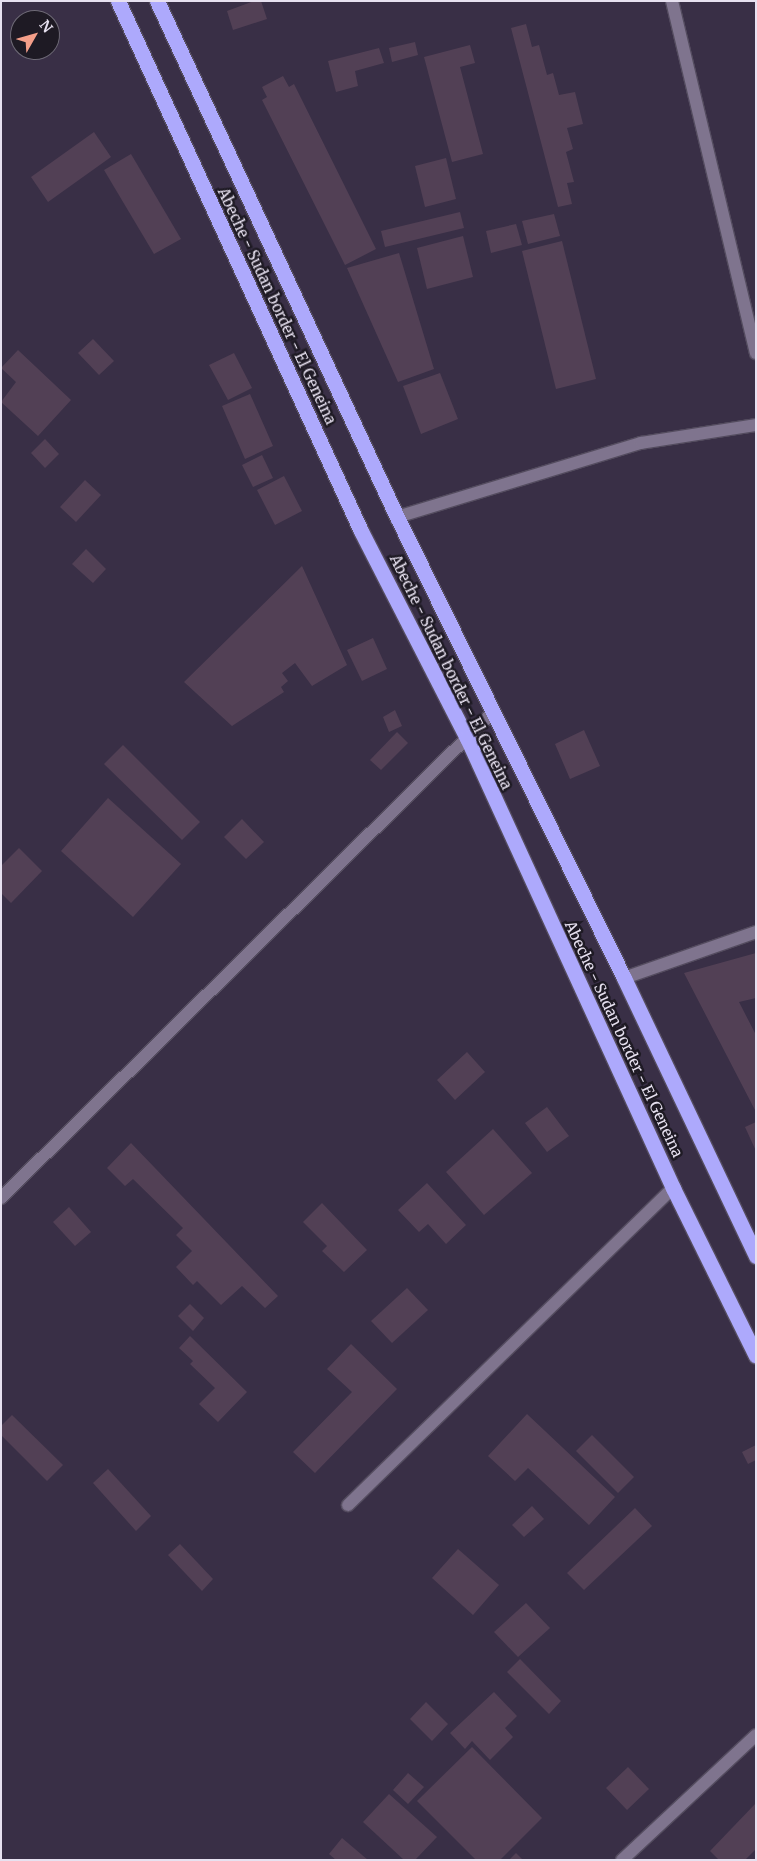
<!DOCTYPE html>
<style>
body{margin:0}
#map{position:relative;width:757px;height:1861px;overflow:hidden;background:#392f46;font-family:Merriweather,serif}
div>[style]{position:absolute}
.building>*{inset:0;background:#524055}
.roads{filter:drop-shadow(1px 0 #544c5f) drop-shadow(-1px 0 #544c5f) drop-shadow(0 1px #544c5f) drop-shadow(0 -1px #544c5f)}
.minor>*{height:12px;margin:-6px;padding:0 6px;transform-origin:6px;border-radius:6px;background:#7f748e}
.highway>*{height:15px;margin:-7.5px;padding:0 7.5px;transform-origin:7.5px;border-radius:7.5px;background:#ada9fc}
span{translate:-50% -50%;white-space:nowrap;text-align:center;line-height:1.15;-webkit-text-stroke:5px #1e1a24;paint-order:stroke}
.street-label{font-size:15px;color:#e7e1f0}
.frame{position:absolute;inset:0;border:2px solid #e7e1f0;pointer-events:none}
.north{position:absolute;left:10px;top:10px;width:50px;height:50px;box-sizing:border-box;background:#1e1a24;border:1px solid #6e6a76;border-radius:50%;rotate:52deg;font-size:14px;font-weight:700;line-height:20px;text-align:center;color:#e7e1f0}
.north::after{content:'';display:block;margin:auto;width:18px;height:22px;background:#f49e89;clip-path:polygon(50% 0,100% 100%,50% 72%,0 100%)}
</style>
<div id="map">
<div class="building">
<div style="clip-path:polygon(254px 1px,261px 1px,267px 19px,233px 30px,227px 11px)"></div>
<div style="clip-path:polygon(526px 24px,532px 47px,539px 45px,547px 75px,553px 73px,559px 95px,575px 92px,583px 124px,567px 128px,573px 149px,566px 152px,574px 182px,567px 183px,572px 204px,558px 207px,511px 28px)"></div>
<div style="clip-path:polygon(415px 42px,418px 55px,392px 62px,389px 48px)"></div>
<div style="clip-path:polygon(470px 45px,475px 63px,460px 67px,483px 154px,452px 162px,424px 57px)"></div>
<div style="clip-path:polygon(379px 48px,384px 63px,355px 71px,358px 86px,336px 92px,328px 61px)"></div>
<div style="clip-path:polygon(283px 76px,289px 87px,294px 84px,376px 249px,345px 265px,262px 100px,267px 97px,262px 87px)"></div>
<div style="clip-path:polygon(94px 132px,111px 157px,48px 202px,31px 177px)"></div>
<div style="clip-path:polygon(131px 154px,181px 239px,154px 254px,104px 170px)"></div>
<div style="clip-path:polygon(446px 158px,456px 199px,425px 207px,415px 166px)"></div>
<div style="clip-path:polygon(460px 212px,464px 228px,385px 247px,381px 231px)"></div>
<div style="clip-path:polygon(554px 214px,560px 236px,528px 244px,522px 221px)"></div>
<div style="clip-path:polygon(516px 224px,522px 245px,491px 253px,486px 231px)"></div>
<div style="clip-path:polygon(463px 236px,473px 277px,427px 289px,417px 248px)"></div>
<div style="clip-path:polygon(562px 241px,596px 379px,556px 389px,522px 251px)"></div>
<div style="clip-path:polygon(399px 253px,434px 369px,398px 382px,347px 268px)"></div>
<div style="clip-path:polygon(93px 339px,114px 361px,99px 375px,78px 353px)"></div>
<div style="clip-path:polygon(18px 350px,71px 400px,38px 436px,1px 402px,16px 382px,1px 368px)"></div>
<div style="clip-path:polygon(234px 353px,252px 388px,228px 400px,209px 365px)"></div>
<div style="clip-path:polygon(440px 373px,458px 419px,421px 434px,403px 386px)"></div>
<div style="clip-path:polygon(250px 394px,273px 446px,245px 459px,222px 406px)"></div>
<div style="clip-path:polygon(45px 439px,59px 454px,45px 468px,31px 453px)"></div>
<div style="clip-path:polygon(262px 455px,273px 478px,253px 487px,242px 465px)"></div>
<div style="clip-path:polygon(284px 476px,302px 511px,275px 525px,257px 490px)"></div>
<div style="clip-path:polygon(85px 480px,101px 495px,76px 522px,60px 507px)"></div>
<div style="clip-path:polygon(86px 549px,106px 569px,93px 583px,72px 564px)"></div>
<div style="clip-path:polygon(302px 566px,347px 665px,312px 686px,295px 663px,282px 673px,288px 681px,281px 687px,284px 692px,232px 726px,184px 682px)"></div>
<div style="clip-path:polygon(373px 638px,387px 669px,362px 681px,347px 650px)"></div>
<div style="clip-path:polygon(395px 710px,402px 726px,389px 732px,383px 717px)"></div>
<div style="clip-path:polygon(584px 730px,600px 766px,570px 779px,555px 744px)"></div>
<div style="clip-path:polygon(397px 732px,408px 743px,381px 770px,370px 760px)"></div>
<div style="clip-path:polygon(123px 745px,200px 822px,182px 840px,104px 764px)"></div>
<div style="clip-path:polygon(108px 798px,181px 864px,133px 917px,61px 851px)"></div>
<div style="clip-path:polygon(242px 819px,264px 842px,246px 859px,224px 837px)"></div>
<div style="clip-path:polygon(19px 848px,42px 871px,11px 903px,1px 893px,1px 866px)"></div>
<div style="clip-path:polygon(756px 953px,756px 998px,739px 1002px,756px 1035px,756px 1112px,684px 973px)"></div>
<div style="clip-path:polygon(467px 1052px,485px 1072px,455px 1100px,437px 1080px)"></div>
<div style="clip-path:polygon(547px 1107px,569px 1136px,547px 1152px,525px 1123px)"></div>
<div style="clip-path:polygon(756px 1122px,756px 1151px,745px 1127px)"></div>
<div style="clip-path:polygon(493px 1129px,532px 1173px,484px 1215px,446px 1172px)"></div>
<div style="clip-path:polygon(131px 1143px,278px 1296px,265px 1308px,242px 1286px,221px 1305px,197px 1281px,193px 1285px,176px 1267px,192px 1251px,176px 1235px,183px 1228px,133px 1179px,125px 1186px,107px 1168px)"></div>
<div style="clip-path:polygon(427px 1183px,466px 1225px,446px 1244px,428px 1224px,419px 1232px,398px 1210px)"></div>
<div style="clip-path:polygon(322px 1203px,367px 1250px,344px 1272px,322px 1251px,327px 1246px,303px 1222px)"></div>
<div style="clip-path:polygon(69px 1207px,91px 1232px,75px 1246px,53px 1222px)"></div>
<div style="clip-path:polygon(407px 1288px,428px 1310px,392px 1343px,371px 1321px)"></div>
<div style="clip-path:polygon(190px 1304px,204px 1318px,193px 1331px,178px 1316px)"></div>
<div style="clip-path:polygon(190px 1336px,247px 1392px,218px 1422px,199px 1404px,215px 1388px,190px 1364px,193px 1361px,179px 1348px)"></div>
<div style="clip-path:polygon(351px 1344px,397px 1389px,315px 1473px,293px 1452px,352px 1392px,327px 1369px)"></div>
<div style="clip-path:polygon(527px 1414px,615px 1497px,589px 1525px,528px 1468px,515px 1481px,488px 1456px)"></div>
<div style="clip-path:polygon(12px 1415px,63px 1465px,47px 1481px,1px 1435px,1px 1426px)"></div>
<div style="clip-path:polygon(592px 1435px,634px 1477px,618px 1493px,576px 1451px)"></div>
<div style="clip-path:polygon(756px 1445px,756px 1460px,748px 1464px,742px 1452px)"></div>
<div style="clip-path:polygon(108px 1469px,151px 1516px,136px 1531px,93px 1483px)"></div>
<div style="clip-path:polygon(532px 1506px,544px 1519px,524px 1537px,512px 1525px)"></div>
<div style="clip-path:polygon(635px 1508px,652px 1526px,584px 1590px,567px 1573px)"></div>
<div style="clip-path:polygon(180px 1544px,213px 1579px,202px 1591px,168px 1555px)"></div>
<div style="clip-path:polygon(458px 1549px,499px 1585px,473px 1615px,432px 1578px)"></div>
<div style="clip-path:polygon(526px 1603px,550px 1628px,518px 1657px,494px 1632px)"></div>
<div style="clip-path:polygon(520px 1659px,561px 1701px,549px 1714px,507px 1672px)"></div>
<div style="clip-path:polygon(494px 1692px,517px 1716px,505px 1728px,513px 1737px,490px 1760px,472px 1741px,465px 1749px,450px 1733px)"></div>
<div style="clip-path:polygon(426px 1702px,448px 1724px,432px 1741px,410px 1719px)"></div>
<div style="clip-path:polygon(472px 1747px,542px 1818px,500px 1860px,476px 1860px,417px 1801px)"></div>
<div style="clip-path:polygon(628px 1767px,649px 1789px,627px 1810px,606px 1788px)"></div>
<div style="clip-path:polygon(408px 1773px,424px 1787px,408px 1804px,393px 1790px)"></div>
<div style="clip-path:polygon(389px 1794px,437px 1837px,415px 1860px,404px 1860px,363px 1822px)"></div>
<div style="clip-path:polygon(756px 1803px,756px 1849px,745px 1860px,719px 1860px,710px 1851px)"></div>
<div style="clip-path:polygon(342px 1838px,368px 1860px,336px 1860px,329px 1854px)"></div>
<div style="clip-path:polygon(516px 1853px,523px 1860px,509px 1860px)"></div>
</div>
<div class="roads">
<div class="minor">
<div style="left:672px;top:1px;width:362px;rotate:76.6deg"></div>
<div style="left:397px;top:517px;width:255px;rotate:-16.9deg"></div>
<div style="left:641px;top:443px;width:116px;rotate:-8.9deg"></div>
<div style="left:624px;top:978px;width:140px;rotate:-19.2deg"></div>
<div style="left:1px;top:1198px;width:692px;rotate:-44.65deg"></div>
<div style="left:348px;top:1505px;width:454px;rotate:-44.3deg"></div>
<div style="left:622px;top:1860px;width:183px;rotate:-43deg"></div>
</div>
<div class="highway">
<div style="left:118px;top:1px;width:583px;rotate:65.37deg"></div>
<div style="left:361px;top:531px;width:233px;rotate:62.9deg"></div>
<div style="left:467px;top:738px;width:495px;rotate:65.4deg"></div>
<div style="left:673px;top:1188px;width:187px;rotate:63.7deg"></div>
<div style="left:157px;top:1px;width:569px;rotate:65.06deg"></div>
<div style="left:397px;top:517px;width:514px;rotate:63.78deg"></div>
<div style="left:624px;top:978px;width:308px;rotate:64.6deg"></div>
</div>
</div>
<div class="street-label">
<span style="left:277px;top:306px;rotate:65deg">Abeche - Sudan border - El Geneina</span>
<span style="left:451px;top:672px;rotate:64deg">Abeche - Sudan border - El Geneina</span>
<span style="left:624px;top:1039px;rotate:65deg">Abeche - Sudan border - El Geneina</span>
</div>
<div class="frame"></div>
<div class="north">N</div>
</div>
